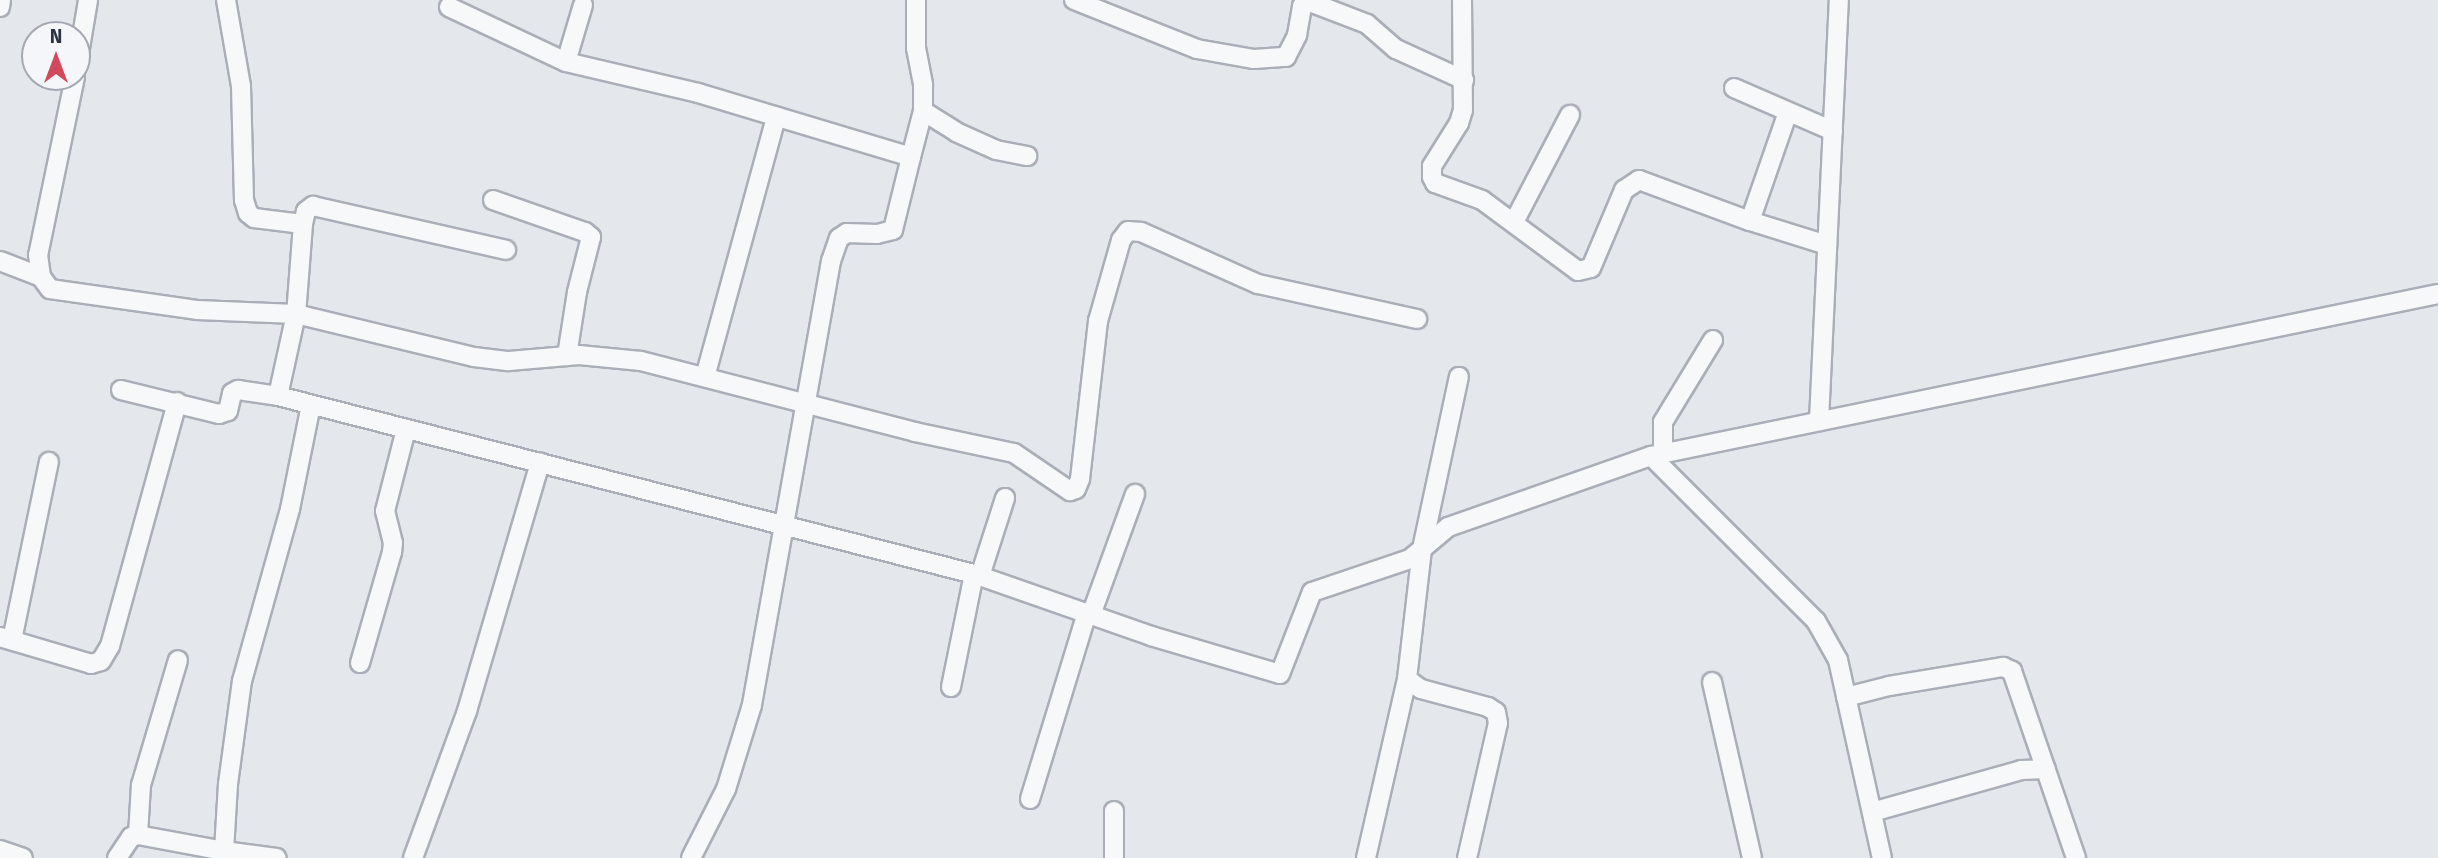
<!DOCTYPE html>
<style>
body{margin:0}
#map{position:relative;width:2438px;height:858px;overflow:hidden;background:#e4e7ec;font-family:"Fira Sans",sans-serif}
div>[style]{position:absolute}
.roads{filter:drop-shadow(2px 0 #a9aeb7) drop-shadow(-2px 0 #a9aeb7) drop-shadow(0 2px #a9aeb7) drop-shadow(0 -2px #a9aeb7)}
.minor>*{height:18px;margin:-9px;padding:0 9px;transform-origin:9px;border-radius:9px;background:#f7f8fa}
span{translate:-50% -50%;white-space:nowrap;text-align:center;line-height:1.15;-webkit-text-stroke:5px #f4f6f9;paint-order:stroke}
.north{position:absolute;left:21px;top:21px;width:70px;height:70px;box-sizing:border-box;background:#f4f6f9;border:2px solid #a4a8b1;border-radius:50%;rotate:0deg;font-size:19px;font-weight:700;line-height:28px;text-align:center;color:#2b3445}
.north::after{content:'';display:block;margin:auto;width:24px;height:32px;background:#d1495b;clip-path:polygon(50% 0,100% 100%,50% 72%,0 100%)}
</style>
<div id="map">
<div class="roads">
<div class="minor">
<div style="left:226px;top:0;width:87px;rotate:80.1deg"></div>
<div style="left:241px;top:86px;width:114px;rotate:88.5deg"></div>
<div style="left:244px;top:200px;width:14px;rotate:73deg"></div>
<div style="left:248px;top:213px;width:8px;rotate:40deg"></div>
<div style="left:254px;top:218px;width:49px;rotate:7deg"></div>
<div style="left:303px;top:224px;width:90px;rotate:94.4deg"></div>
<div style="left:296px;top:314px;width:84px;rotate:102.4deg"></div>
<div style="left:916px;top:0;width:48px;rotate:90deg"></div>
<div style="left:916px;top:48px;width:38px;rotate:79deg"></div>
<div style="left:923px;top:85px;width:26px;rotate:90deg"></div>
<div style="left:923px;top:111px;width:39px;rotate:32deg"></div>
<div style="left:956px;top:132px;width:44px;rotate:24.2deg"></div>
<div style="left:996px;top:150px;width:32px;rotate:11deg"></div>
<div style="left:1074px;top:0;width:132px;rotate:21.7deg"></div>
<div style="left:1197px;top:49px;width:58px;rotate:10deg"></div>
<div style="left:1254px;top:59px;width:32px;rotate:-4deg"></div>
<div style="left:1286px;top:57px;width:25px;rotate:-63deg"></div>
<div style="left:1297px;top:35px;width:29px;rotate:-80deg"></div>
<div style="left:1302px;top:6px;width:9px;rotate:-27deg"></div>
<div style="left:1310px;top:2px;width:61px;rotate:21.1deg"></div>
<div style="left:1367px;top:24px;width:38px;rotate:41deg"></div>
<div style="left:1396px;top:49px;width:75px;rotate:24.5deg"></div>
<div style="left:1462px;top:0;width:110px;rotate:89.5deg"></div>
<div style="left:1463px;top:110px;width:14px;rotate:107deg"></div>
<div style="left:1459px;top:123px;width:51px;rotate:122.1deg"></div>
<div style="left:1432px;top:166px;width:11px;rotate:90deg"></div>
<div style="left:1432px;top:177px;width:7px;rotate:63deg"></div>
<div style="left:1435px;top:183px;width:50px;rotate:19.9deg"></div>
<div style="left:1482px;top:200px;width:119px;rotate:36.5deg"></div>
<div style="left:1578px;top:271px;width:13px;rotate:-13deg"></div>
<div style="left:1591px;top:268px;width:85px;rotate:-67.1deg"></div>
<div style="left:1624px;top:190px;width:18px;rotate:-34deg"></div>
<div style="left:1639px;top:180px;width:118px;rotate:20.3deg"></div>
<div style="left:1750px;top:221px;width:81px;rotate:17.3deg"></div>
<div style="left:583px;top:5px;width:59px;rotate:106.6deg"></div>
<div style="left:566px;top:62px;width:136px;rotate:13.2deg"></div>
<div style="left:698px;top:93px;width:222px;rotate:16.7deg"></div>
<div style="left:911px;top:157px;width:75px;rotate:103.9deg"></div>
<div style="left:893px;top:230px;width:16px;rotate:166deg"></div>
<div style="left:877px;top:234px;width:30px;rotate:-178deg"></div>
<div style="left:847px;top:233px;width:9px;rotate:148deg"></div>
<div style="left:839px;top:238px;width:24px;rotate:109deg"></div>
<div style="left:831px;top:261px;width:451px;rotate:100.1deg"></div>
<div style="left:752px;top:705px;width:88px;rotate:107.2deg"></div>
<div style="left:726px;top:789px;width:77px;rotate:116.9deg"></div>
<div style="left:0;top:7px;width:7px;rotate:-82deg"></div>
<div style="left:449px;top:7px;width:129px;rotate:25.2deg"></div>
<div style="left:77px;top:66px;width:67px;rotate:-80.5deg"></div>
<div style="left:75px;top:77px;width:182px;rotate:101.7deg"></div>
<div style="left:38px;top:255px;width:22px;rotate:82deg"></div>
<div style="left:41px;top:277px;width:15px;rotate:53deg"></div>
<div style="left:50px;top:289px;width:148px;rotate:8.1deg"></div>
<div style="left:197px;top:310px;width:99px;rotate:2.3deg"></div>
<div style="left:296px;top:314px;width:183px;rotate:13.6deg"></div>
<div style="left:474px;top:357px;width:35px;rotate:7deg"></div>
<div style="left:509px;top:361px;width:70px;rotate:-4.9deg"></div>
<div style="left:579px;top:355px;width:62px;rotate:5.5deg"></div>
<div style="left:641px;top:361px;width:283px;rotate:14.5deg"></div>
<div style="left:915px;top:432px;width:101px;rotate:12deg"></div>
<div style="left:1014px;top:453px;width:68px;rotate:34.2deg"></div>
<div style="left:1070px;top:491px;width:6px;rotate:-18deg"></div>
<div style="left:1076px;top:489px;width:11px;rotate:-68deg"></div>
<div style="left:1080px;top:479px;width:159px;rotate:-83.5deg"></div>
<div style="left:1098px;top:321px;width:84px;rotate:-74.1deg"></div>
<div style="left:1121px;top:240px;width:11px;rotate:-52deg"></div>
<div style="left:1128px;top:231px;width:13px;rotate:4deg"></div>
<div style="left:1141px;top:232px;width:128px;rotate:24deg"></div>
<div style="left:1258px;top:284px;width:163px;rotate:12.4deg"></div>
<div style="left:1734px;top:88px;width:108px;rotate:23.5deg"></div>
<div style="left:911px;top:157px;width:48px;rotate:-75.4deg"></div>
<div style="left:493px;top:200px;width:97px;rotate:19.2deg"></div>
<div style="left:585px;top:232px;width:8px;rotate:40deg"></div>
<div style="left:591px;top:237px;width:57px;rotate:104.3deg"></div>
<div style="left:577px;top:292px;width:65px;rotate:98.9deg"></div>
<div style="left:1750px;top:221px;width:115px;rotate:-70.8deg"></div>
<div style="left:1514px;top:222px;width:121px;rotate:-62.4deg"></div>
<div style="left:303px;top:224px;width:13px;rotate:-77deg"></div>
<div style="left:306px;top:211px;width:9px;rotate:-36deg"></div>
<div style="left:313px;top:206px;width:198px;rotate:12.8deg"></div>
<div style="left:0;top:261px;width:44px;rotate:21.3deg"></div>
<div style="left:705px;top:377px;width:270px;rotate:-74.7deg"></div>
<div style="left:121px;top:390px;width:101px;rotate:13.8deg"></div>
<div style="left:219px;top:414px;width:9px;rotate:-18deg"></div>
<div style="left:228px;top:411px;width:18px;rotate:-77deg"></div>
<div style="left:232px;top:393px;width:7px;rotate:-27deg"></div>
<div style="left:238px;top:390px;width:40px;rotate:8.5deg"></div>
<div style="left:278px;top:396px;width:718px;rotate:14.35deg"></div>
<div style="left:974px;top:574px;width:188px;rotate:19.3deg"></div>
<div style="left:1151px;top:636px;width:134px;rotate:16.4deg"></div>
<div style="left:1280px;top:674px;width:88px;rotate:-68.7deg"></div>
<div style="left:1312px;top:592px;width:103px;rotate:-18.6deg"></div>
<div style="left:1410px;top:559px;width:50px;rotate:-40.1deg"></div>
<div style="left:1448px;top:527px;width:215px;rotate:-19.3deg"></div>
<div style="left:1651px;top:456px;width:804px;rotate:-11.63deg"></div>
<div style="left:1819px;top:421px;width:421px;rotate:-87.3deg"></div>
<div style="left:1663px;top:454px;width:32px;rotate:-90deg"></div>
<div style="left:1663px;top:422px;width:96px;rotate:-58.6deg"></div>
<div style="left:1651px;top:456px;width:233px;rotate:45deg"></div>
<div style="left:1816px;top:621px;width:45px;rotate:60.6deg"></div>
<div style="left:1838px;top:660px;width:203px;rotate:77.5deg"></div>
<div style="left:980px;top:576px;width:82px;rotate:-72.2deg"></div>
<div style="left:1091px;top:615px;width:129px;rotate:-70deg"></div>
<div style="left:0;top:637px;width:95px;rotate:16.5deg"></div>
<div style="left:91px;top:664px;width:10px;rotate:-17deg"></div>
<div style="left:101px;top:661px;width:17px;rotate:-59deg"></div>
<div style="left:110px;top:646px;width:253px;rotate:-74.6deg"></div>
<div style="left:12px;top:640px;width:182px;rotate:-78.3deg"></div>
<div style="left:360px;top:663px;width:116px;rotate:-73.9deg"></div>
<div style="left:392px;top:552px;width:9px;rotate:-84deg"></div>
<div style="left:393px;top:543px;width:33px;rotate:-104deg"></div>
<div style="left:385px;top:511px;width:85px;rotate:-75.6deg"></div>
<div style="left:1407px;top:679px;width:17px;rotate:36deg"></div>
<div style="left:1421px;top:689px;width:69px;rotate:15deg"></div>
<div style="left:1488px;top:707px;width:9px;rotate:32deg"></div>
<div style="left:1496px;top:712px;width:11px;rotate:80deg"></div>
<div style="left:1498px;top:723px;width:139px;rotate:102.9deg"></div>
<div style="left:1712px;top:682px;width:180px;rotate:77.2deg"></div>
<div style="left:951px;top:687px;width:115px;rotate:-78.5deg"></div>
<div style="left:1846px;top:697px;width:44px;rotate:-14.3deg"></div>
<div style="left:1889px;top:686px;width:116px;rotate:-9.5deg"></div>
<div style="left:2003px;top:667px;width:10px;rotate:24deg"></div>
<div style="left:2012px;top:671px;width:198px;rotate:71.1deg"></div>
<div style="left:1030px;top:799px;width:195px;rotate:-73deg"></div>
<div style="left:1872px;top:812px;width:155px;rotate:-15.7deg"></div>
<div style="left:2021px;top:770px;width:25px;rotate:-2deg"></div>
<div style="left:138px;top:835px;width:50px;rotate:-86.6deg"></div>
<div style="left:141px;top:785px;width:130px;rotate:-73.5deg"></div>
<div style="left:0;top:850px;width:24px;rotate:19deg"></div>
<div style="left:224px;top:851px;width:53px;rotate:7.5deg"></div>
<div style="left:117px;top:858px;width:25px;rotate:-56deg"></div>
<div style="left:131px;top:837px;width:7px;rotate:-16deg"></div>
<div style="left:138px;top:835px;width:87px;rotate:10.5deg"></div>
<div style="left:224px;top:851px;width:67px;rotate:-86.6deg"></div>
<div style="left:228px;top:784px;width:104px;rotate:-82.3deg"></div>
<div style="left:242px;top:681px;width:179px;rotate:-74.4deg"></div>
<div style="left:290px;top:509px;width:106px;rotate:-78.6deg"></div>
<div style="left:413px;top:858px;width:157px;rotate:-69.8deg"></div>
<div style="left:467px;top:711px;width:259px;rotate:-73.6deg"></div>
<div style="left:1114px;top:858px;width:47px;rotate:-90deg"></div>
<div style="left:1366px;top:858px;width:184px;rotate:-77.1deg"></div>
<div style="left:1407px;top:679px;width:131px;rotate:-83.4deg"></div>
<div style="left:1422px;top:549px;width:176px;rotate:-77.9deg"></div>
</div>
</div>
<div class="north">N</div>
</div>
